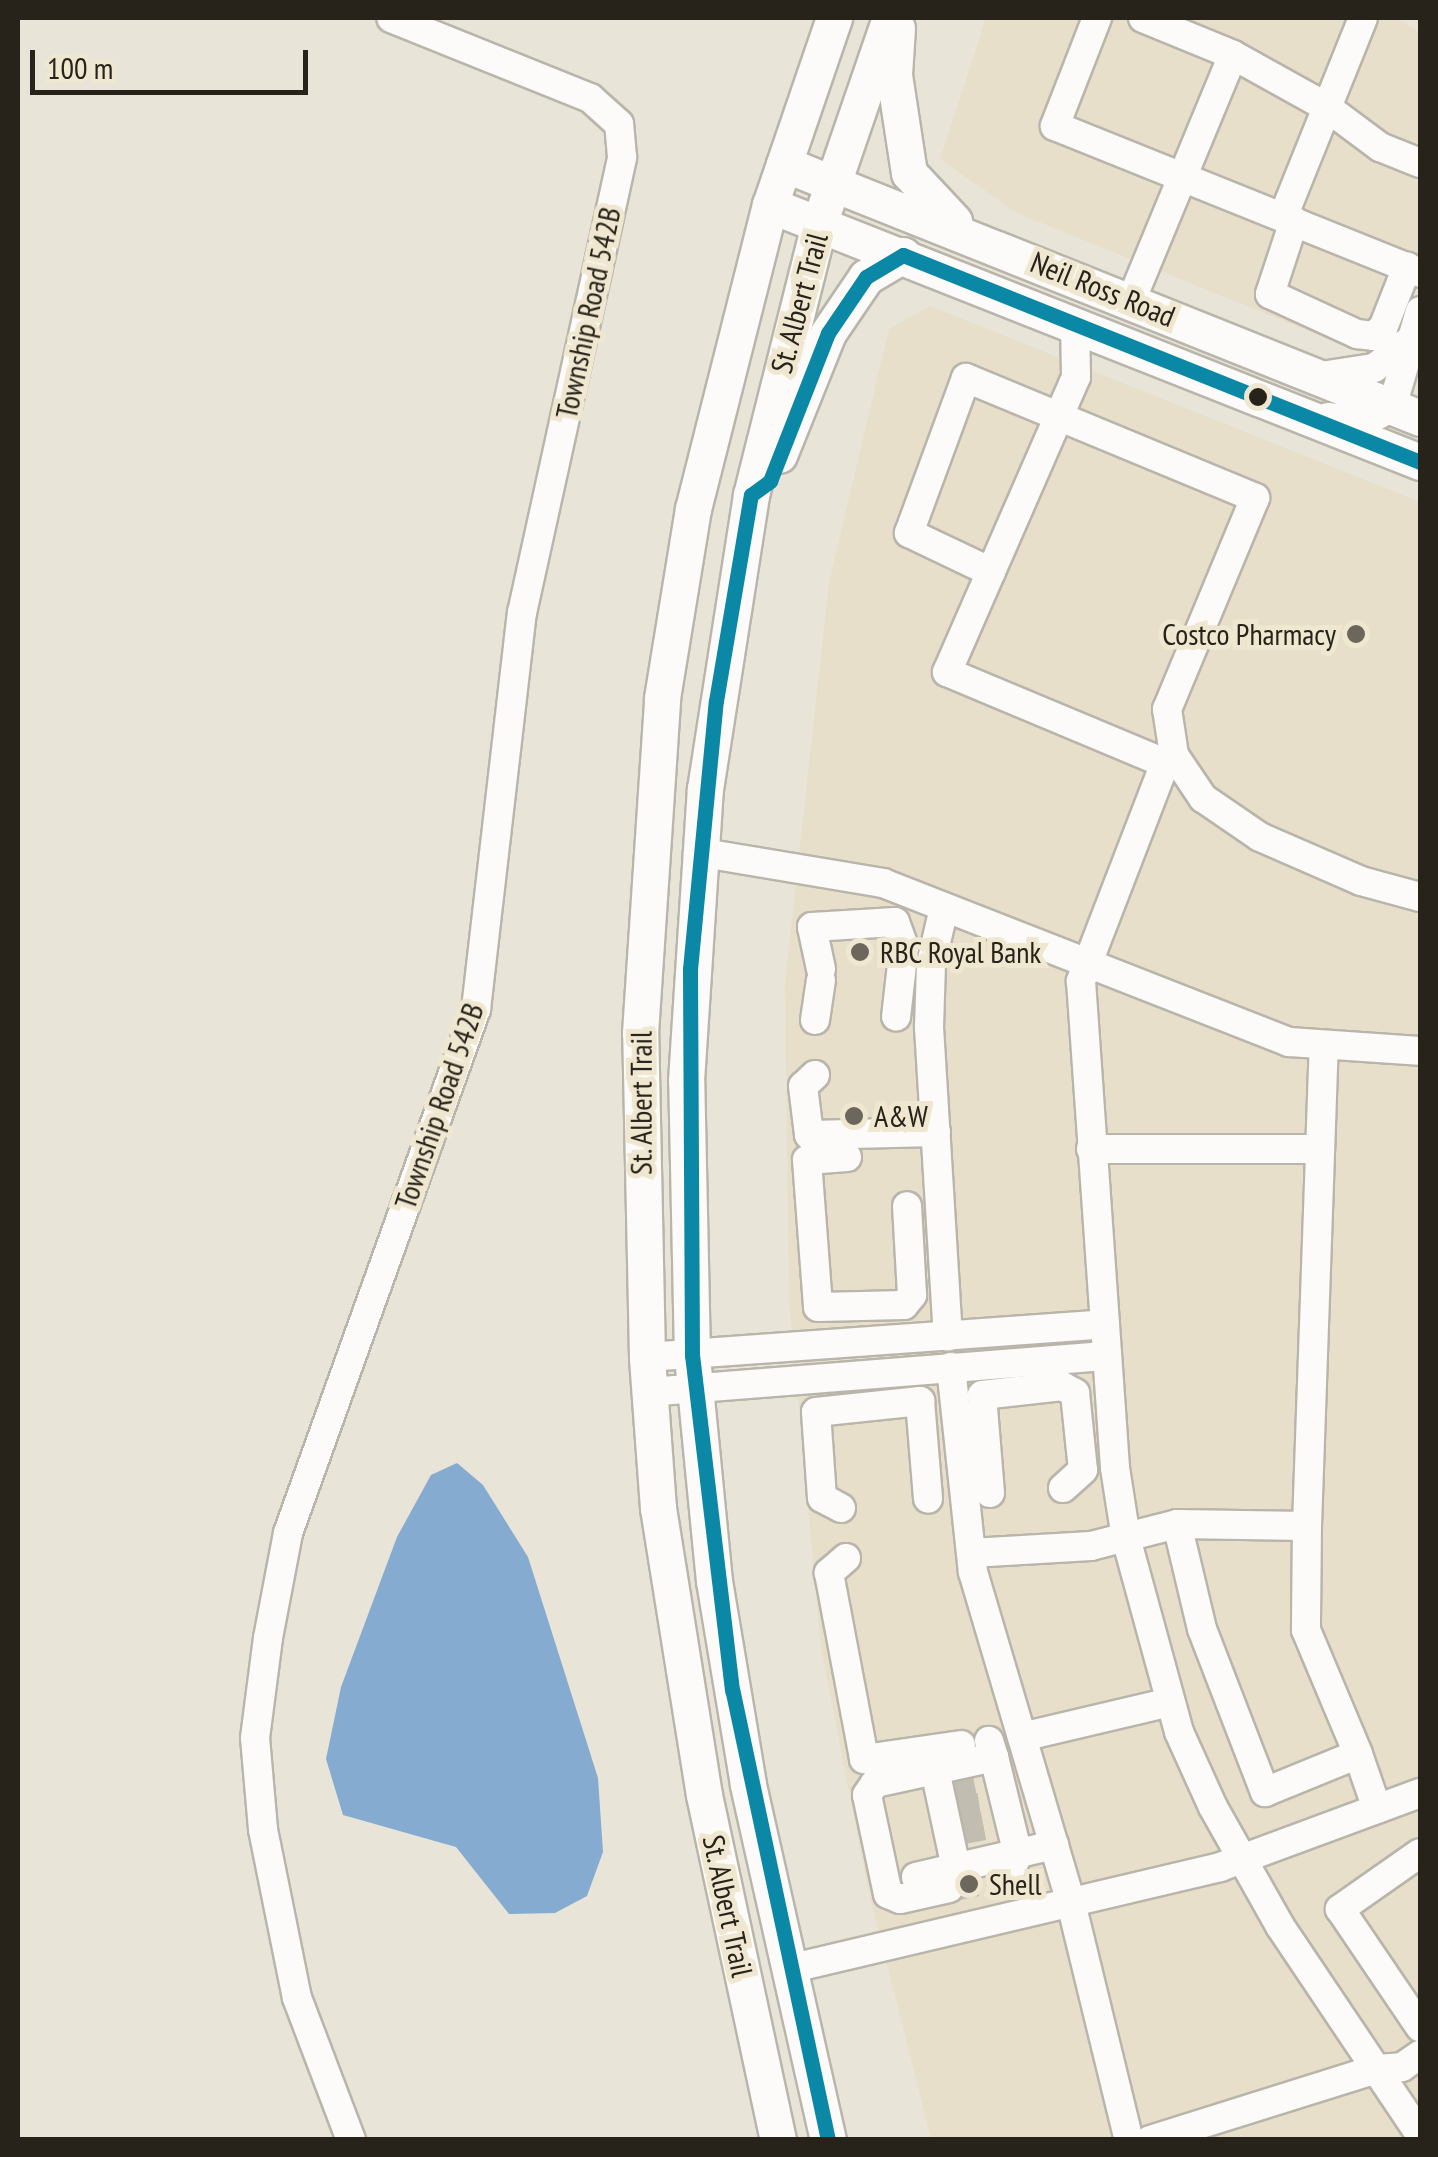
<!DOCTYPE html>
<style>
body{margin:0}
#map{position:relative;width:1438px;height:2157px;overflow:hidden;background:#e8e4d7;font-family:"PT Sans Narrow",sans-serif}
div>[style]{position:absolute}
.built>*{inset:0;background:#e7dfc9}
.water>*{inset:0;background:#85abd0}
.minor-tunnel>*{height:28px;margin-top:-14px;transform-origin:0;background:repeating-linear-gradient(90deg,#c1bdb1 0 28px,transparent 0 42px)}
.roads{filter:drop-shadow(2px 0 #b9b5ab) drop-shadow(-2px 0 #b9b5ab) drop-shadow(0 2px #b9b5ab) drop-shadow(0 -2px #b9b5ab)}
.minor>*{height:28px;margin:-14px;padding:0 14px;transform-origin:14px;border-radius:14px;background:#fcfbf9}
.major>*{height:35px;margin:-17.5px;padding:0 17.5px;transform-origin:17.5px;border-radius:17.5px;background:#fcfbf9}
.bus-1>*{height:15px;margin:-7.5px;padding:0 7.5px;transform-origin:7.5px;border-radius:7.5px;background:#0b88a5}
.dots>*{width:28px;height:28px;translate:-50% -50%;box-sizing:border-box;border:5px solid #efe7d0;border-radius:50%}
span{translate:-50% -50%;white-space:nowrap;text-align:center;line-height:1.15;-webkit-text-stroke:10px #efe7d0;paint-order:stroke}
.street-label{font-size:30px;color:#27231b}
.poi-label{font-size:30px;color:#27231b}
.right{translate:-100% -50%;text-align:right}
.left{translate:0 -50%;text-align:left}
.frame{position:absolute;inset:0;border:20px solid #27231b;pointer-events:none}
.scale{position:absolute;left:30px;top:50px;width:278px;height:45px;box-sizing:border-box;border:5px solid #27231b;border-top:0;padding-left:12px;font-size:30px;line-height:35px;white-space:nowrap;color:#27231b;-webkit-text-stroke:8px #efe7d0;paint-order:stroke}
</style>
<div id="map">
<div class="built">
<div style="clip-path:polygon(986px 18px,1396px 18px,1420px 32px,1420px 266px,1375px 358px,1017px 213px,940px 159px)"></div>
<div style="clip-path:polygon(930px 306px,1420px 502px,1420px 2139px,931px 2139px,867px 1884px,821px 1647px,789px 1300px,785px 983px,829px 583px,889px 329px)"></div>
</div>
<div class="water">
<div style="clip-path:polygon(457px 1463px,483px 1485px,528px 1557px,598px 1778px,603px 1852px,587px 1896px,555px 1913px,509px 1914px,456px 1847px,343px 1815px,326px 1759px,341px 1687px,397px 1537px,431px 1475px)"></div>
</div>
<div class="minor-tunnel">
<div style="left:949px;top:1789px;width:26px;rotate:-11deg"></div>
<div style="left:954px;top:1811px;width:26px;rotate:-9deg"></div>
<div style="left:959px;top:1831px;width:25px;rotate:-11deg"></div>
<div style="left:949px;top:1888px;width:40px;rotate:-12deg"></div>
</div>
<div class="roads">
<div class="minor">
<div style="left:1097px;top:18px;width:116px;rotate:111.3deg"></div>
<div style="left:1055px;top:126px;width:393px;rotate:21.9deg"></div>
<div style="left:1143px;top:18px;width:97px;rotate:22.3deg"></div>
<div style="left:1233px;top:55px;width:105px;rotate:29deg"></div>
<div style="left:1325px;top:106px;width:69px;rotate:36.7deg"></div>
<div style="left:1380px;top:147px;width:43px;rotate:21.8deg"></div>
<div style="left:1283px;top:217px;width:214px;rotate:-68.1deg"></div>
<div style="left:1294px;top:221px;width:77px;rotate:108.2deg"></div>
<div style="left:1270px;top:294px;width:96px;rotate:24.7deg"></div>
<div style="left:1357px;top:334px;width:16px;rotate:7deg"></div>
<div style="left:1373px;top:336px;width:13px;rotate:-39deg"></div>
<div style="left:1383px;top:328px;width:66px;rotate:-68.5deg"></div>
<div style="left:1131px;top:301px;width:266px;rotate:-67.5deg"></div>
<div style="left:1075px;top:323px;width:54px;rotate:88.9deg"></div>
<div style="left:1076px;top:377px;width:322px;rotate:113.6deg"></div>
<div style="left:947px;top:672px;width:236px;rotate:22.7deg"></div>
<div style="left:1321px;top:376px;width:54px;rotate:-8.6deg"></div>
<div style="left:1374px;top:368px;width:44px;rotate:-37.6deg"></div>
<div style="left:1328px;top:417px;width:39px;rotate:6deg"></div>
<div style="left:1367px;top:421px;width:29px;rotate:-29deg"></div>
<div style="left:1392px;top:407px;width:100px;rotate:-73.7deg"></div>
<div style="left:991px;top:572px;width:91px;rotate:-154.6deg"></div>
<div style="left:909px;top:533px;width:165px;rotate:-69.8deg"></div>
<div style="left:966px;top:378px;width:313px;rotate:22.5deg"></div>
<div style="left:1255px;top:498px;width:229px;rotate:112.6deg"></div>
<div style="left:1167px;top:709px;width:47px;rotate:81.3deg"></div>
<div style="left:1174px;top:755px;width:52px;rotate:56deg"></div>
<div style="left:1203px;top:798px;width:69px;rotate:34.4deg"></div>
<div style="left:1260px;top:837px;width:110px;rotate:23.5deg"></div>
<div style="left:1361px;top:881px;width:61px;rotate:15.2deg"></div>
<div style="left:1174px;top:755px;width:12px;rotate:138deg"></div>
<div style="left:1165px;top:763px;width:234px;rotate:111.1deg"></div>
<div style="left:1081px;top:981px;width:488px;rotate:86deg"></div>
<div style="left:1115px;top:1468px;width:71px;rotate:81.1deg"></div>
<div style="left:1126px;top:1538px;width:201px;rotate:74.7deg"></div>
<div style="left:1179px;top:1732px;width:82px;rotate:65.6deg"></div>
<div style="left:1213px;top:1807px;width:137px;rotate:60.6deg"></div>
<div style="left:1280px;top:1926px;width:251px;rotate:56.1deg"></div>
<div style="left:698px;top:852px;width:188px;rotate:9.5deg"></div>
<div style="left:883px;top:883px;width:436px;rotate:21.4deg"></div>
<div style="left:1289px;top:1042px;width:131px;rotate:3.9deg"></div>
<div style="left:944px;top:908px;width:57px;rotate:103.1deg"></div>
<div style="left:931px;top:964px;width:63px;rotate:91.8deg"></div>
<div style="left:929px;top:1027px;width:310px;rotate:86.5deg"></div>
<div style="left:821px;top:969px;width:43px;rotate:-102.1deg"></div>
<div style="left:812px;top:927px;width:83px;rotate:-3.4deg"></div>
<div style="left:895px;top:922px;width:27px;rotate:70deg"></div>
<div style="left:904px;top:947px;width:70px;rotate:96.5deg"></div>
<div style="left:815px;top:1020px;width:40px;rotate:-81.5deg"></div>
<div style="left:815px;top:1075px;width:16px;rotate:137deg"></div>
<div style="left:803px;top:1086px;width:49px;rotate:83deg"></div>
<div style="left:809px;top:1135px;width:127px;rotate:-1.4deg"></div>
<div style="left:1091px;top:1149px;width:229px"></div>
<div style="left:847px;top:1157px;width:40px;rotate:175.7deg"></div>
<div style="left:807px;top:1160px;width:147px;rotate:85.7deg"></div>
<div style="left:818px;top:1307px;width:86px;rotate:-1.3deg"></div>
<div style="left:904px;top:1305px;width:13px;rotate:-51deg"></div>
<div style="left:912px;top:1295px;width:89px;rotate:-93.2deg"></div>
<div style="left:647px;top:1357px;width:459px;rotate:-4.1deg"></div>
<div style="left:951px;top:1367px;width:206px;rotate:83.9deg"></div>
<div style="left:973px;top:1572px;width:349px;rotate:73.5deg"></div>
<div style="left:1072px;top:1907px;width:240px;rotate:76.3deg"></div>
<div style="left:648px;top:1392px;width:460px;rotate:-4.5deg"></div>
<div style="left:990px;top:1493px;width:98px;rotate:-94.7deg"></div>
<div style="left:982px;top:1395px;width:81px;rotate:-6.4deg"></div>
<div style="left:1062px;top:1386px;width:15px;rotate:28deg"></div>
<div style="left:1075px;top:1393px;width:77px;rotate:84.1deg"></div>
<div style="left:1083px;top:1470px;width:27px;rotate:138deg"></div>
<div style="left:841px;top:1508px;width:21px;rotate:-152deg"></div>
<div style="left:822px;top:1498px;width:86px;rotate:-94deg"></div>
<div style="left:816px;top:1412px;width:105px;rotate:-6deg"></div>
<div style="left:920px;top:1401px;width:98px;rotate:85.3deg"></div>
<div style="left:1177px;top:1524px;width:108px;rotate:76.6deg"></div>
<div style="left:1202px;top:1629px;width:175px;rotate:68.9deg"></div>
<div style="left:1265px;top:1792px;width:100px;rotate:-22.2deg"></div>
<div style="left:1358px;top:1754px;width:58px;rotate:70.9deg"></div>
<div style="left:1307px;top:1526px;width:104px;rotate:90.6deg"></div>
<div style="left:1306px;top:1630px;width:134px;rotate:67.2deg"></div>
<div style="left:971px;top:1553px;width:120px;rotate:-3.3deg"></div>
<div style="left:1091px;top:1546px;width:89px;rotate:-14.3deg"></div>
<div style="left:1177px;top:1524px;width:130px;rotate:0.9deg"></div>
<div style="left:1307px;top:1526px;width:479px;rotate:-88deg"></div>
<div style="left:846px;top:1558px;width:23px;rotate:139deg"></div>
<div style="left:829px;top:1573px;width:189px;rotate:79.3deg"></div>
<div style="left:864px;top:1759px;width:98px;rotate:-8.2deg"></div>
<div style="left:1022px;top:1737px;width:152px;rotate:-13.3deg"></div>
<div style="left:994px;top:1757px;width:101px;rotate:76.2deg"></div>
<div style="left:1018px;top:1855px;width:18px;rotate:117deg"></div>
<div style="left:935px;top:1770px;width:100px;rotate:77.9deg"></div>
<div style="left:1420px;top:1853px;width:98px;rotate:145deg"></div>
<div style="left:1340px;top:1909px;width:143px;rotate:55.9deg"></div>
<div style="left:916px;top:1877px;width:142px;rotate:-13.1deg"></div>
<div style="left:949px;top:1888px;width:50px;rotate:167.3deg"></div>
<div style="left:900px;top:1899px;width:13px;rotate:-157deg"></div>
<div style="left:888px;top:1894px;width:101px;rotate:-102deg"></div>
<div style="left:867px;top:1795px;width:14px;rotate:-56deg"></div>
<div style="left:875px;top:1783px;width:122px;rotate:-12.3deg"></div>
<div style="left:994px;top:1757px;width:17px;rotate:-107deg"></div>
<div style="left:789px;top:1969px;width:443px;rotate:-13.3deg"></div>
<div style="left:1220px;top:1867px;width:213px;rotate:-20.3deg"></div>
<div style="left:351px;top:2140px;width:152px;rotate:-110.8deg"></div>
<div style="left:297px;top:1998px;width:172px;rotate:-101.4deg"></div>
<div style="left:263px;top:1829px;width:91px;rotate:-95deg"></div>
<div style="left:255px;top:1738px;width:101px;rotate:-82.6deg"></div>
<div style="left:268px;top:1638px;width:107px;rotate:-79.2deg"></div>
<div style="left:288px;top:1533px;width:557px;rotate:-70.26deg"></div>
<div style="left:476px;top:1009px;width:399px;rotate:-83.4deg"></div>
<div style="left:522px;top:613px;width:467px;rotate:-77.6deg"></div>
<div style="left:622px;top:157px;width:33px;rotate:-95deg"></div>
<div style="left:619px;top:124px;width:39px;rotate:-138deg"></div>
<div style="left:590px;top:98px;width:214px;rotate:-158.1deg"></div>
<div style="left:1150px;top:2140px;width:237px;rotate:-17.4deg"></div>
<div style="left:1376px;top:2069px;width:26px;rotate:-4deg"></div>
<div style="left:1402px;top:2067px;width:22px;rotate:-34deg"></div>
</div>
<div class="major">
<div style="left:897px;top:28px;width:47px;rotate:93.7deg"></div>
<div style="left:894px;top:75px;width:99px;rotate:81.3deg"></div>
<div style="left:909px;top:173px;width:66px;rotate:46.8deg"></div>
<div style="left:784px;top:164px;width:685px;rotate:21.77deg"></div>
<div style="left:770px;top:205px;width:699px;rotate:21.57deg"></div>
<div style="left:779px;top:455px;width:131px;rotate:-68.1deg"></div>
<div style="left:828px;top:333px;width:68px;rotate:-55.8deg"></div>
<div style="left:866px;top:277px;width:43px;rotate:-30.7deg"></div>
<div style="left:778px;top:2140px;width:353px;rotate:-102.1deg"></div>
<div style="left:704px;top:1795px;width:291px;rotate:-99.1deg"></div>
<div style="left:658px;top:1508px;width:151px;rotate:-94.2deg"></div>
<div style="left:647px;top:1357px;width:324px;rotate:-91.2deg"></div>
<div style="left:640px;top:1033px;width:336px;rotate:-86.2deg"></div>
<div style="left:662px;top:698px;width:192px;rotate:-80.7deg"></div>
<div style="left:693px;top:509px;width:314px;rotate:-75.8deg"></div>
<div style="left:770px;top:205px;width:198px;rotate:-71.1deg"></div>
<div style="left:828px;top:2140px;width:365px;rotate:-102.7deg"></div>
<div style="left:748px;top:1784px;width:206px;rotate:-99.5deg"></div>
<div style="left:714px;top:1581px;width:226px;rotate:-95.6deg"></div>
<div style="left:692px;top:1356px;width:275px;rotate:-91.2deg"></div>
<div style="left:686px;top:1081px;width:293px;rotate:-86.3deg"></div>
<div style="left:705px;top:789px;width:298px;rotate:-81.1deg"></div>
<div style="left:751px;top:495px;width:283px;rotate:-75.9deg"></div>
<div style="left:820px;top:221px;width:215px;rotate:-71deg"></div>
</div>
</div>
<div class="bus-1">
<div style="left:828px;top:2140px;width:460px;rotate:-102deg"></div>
<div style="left:732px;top:1690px;width:336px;rotate:-96.8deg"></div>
<div style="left:692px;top:1356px;width:387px;rotate:-90.3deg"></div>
<div style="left:690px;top:969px;width:269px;rotate:-84.5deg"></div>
<div style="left:716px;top:701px;width:209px;rotate:-80.4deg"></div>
<div style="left:751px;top:495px;width:24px;rotate:-36deg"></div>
<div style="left:770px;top:481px;width:159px;rotate:-68.6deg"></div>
<div style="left:828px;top:333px;width:68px;rotate:-55.8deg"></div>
<div style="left:866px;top:277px;width:43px;rotate:-30.7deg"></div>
<div style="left:903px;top:255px;width:557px;rotate:21.82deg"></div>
</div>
<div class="dots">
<div style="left:1258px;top:397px;background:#27231b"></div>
<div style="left:1356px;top:634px;background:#6b675d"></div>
<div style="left:860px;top:952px;background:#6b675d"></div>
<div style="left:854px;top:1116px;background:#6b675d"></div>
<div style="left:969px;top:1884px;background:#6b675d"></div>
</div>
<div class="street-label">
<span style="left:1103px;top:289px;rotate:22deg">Neil Ross Road</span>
<span style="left:799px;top:303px;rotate:-75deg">St. Albert Trail</span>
<span style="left:588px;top:313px;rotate:-78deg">Township Road 542B</span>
<span style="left:641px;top:1103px;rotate:-90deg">St. Albert Trail</span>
<span style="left:439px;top:1106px;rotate:-71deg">Township Road 542B</span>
<span style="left:728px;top:1906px;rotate:78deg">St. Albert Trail</span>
</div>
<div class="poi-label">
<span class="right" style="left:1336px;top:634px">Costco Pharmacy</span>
<span class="left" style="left:880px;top:952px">RBC Royal Bank</span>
<span class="left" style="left:874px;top:1116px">A&amp;W</span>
<span class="left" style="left:989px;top:1884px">Shell</span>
</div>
<div class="frame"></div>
<div class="scale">100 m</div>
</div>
